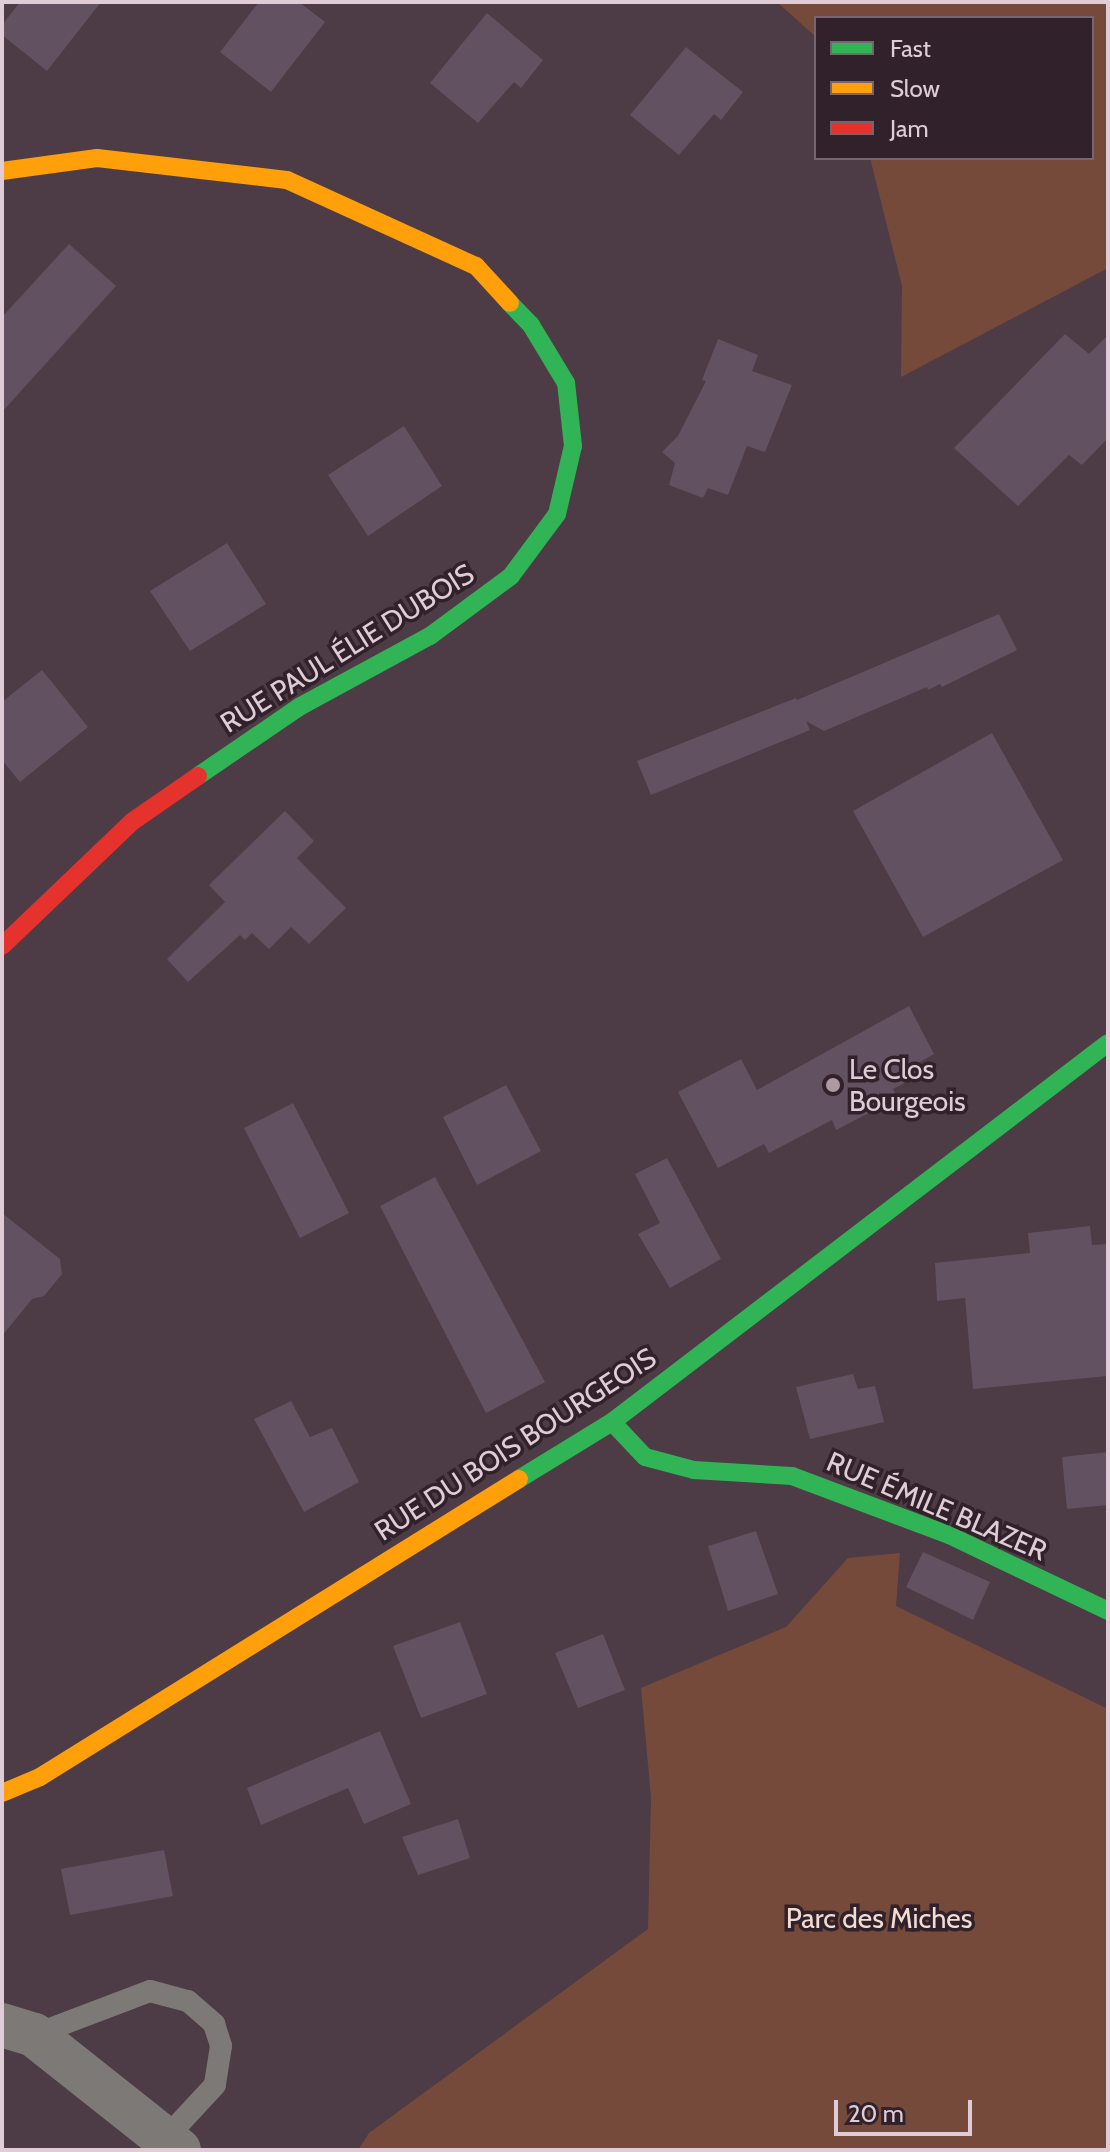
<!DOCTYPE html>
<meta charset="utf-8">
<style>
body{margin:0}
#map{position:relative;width:1110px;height:2152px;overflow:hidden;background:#4d3b46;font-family:Cabin,sans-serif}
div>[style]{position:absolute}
.green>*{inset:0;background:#754a3b}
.building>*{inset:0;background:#625160}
.lane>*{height:22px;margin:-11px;padding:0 11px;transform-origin:11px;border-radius:11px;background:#7d7976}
.street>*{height:44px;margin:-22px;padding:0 22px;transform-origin:22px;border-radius:22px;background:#7d7976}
.fast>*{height:18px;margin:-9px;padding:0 9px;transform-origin:9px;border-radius:9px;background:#30b455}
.slow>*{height:18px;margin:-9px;padding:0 9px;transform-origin:9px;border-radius:9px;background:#ff9f0a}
.jam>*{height:18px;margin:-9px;padding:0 9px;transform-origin:9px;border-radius:9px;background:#e5322d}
.dots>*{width:22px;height:22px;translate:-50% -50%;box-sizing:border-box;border:4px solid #30212a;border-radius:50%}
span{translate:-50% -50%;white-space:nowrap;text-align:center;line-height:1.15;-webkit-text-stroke:7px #30212a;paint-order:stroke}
.street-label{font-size:28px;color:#e0ccd7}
.poi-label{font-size:28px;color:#e0ccd7}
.left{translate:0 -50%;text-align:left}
.park-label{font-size:28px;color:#f2ddd4}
.frame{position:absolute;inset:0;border:4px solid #e0ccd7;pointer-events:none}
.legend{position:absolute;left:814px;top:16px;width:280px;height:144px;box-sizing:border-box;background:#30212a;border:2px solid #76656f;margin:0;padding:10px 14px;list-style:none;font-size:24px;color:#e0ccd7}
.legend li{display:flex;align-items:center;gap:16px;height:40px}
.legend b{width:40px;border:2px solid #76656f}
.scale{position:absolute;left:834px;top:2100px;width:138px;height:36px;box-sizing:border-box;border:4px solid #e0ccd7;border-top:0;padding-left:10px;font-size:24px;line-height:28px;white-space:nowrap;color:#e0ccd7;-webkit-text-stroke:6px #30212a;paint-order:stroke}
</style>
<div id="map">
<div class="green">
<div style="clip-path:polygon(777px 2px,1108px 2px,1108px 268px,901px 377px,902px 286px,870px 158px,1092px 158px,1092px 18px,816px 18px,816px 37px)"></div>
<div style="clip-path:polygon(900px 1553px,896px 1606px,1108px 1709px,1108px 2150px,358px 2150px,369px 2133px,648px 1929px,651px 1797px,641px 1688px,786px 1627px,848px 1558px)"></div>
</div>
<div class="building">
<div style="clip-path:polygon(20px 2px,101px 2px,47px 71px,2px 35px,2px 25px)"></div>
<div style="clip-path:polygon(259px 2px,299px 2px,325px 22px,271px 92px,220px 52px)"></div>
<div style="clip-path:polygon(487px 13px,543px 60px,521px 88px,514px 82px,478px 123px,430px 83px)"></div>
<div style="clip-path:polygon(686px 47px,743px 92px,721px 120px,714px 114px,679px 155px,630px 115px)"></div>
<div style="clip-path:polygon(69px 244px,116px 286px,2px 412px,2px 317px)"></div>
<div style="clip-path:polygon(1065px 334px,1089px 354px,1108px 335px,1108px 438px,1082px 465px,1069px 455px,1018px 506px,954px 448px)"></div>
<div style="clip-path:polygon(718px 339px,758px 355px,752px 371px,792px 385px,765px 452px,747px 446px,728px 495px,708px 488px,703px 498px,669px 485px,675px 463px,662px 452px,678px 436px,706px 381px,702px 380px)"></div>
<div style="clip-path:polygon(404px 426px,442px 486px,368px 536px,328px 475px)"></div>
<div style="clip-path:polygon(227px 543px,266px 604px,190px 651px,150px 591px)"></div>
<div style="clip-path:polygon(999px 614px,1017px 650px,942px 687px,940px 684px,928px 690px,927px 687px,824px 731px,806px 721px,810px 730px,651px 795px,637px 761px,796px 698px,797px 700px)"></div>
<div style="clip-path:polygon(42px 670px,88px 727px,20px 782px,2px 760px,2px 702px)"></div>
<div style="clip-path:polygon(992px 733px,1063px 860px,923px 937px,853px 811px)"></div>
<div style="clip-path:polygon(285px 811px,314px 841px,297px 858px,346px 908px,309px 944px,291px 927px,269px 949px,252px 933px,245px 940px,240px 935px,188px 982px,167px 959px,225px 902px,209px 885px)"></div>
<div style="clip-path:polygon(909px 1006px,934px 1054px,913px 1066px,918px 1076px,893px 1089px,898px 1098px,836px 1130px,832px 1120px,769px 1153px,764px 1144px,718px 1168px,678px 1092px,741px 1059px,757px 1090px)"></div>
<div style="clip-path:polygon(506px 1085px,541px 1151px,477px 1185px,443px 1117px)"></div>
<div style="clip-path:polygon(293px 1103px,349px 1213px,300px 1238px,244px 1128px)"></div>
<div style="clip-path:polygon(667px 1158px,721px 1259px,670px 1288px,638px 1234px,660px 1223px,635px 1174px)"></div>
<div style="clip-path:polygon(435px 1177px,545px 1382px,486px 1413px,380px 1206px)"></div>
<div style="clip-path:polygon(2px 1213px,60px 1259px,62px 1274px,44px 1296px,32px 1299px,2px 1336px)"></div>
<div style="clip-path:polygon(1090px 1226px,1092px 1245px,1108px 1244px,1108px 1376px,973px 1389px,965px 1298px,937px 1301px,935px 1263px,1030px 1253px,1028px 1233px)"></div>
<div style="clip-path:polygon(853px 1374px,858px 1389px,875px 1386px,884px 1422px,810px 1439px,796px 1387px)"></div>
<div style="clip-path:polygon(291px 1401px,310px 1437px,332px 1428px,359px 1482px,304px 1512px,254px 1419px)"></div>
<div style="clip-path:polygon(1108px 1452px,1108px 1505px,1067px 1509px,1062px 1457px)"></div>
<div style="clip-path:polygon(756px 1531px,778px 1594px,728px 1611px,708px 1546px)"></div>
<div style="clip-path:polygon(923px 1552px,990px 1582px,973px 1620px,906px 1587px)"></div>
<div style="clip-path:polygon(460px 1622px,487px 1694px,421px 1718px,393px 1646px)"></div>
<div style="clip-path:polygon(603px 1634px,625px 1690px,578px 1708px,555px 1653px)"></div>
<div style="clip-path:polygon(380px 1731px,411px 1804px,364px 1824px,348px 1788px,261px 1825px,247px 1788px)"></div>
<div style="clip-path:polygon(458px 1819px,470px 1858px,418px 1875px,402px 1837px)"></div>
<div style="clip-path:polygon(164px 1850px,173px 1896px,70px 1915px,61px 1869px)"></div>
</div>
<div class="lane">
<div style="left:34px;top:2035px;width:124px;rotate:-20.8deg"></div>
<div style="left:150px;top:1991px;width:39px;rotate:15deg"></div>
<div style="left:188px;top:2001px;width:35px;rotate:41deg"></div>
<div style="left:214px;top:2024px;width:23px;rotate:72deg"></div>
<div style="left:221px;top:2046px;width:39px;rotate:99deg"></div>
<div style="left:215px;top:2085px;width:72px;rotate:132.8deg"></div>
</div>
<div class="street">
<div style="left:2px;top:2025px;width:34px;rotate:17deg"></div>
<div style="left:34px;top:2035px;width:185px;rotate:38.4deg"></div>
</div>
<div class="fast">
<div style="left:198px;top:776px;width:122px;rotate:-34.3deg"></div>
<div style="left:299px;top:707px;width:149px;rotate:-28.5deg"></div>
<div style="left:430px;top:636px;width:101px;rotate:-36.5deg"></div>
<div style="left:511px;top:576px;width:77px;rotate:-53.4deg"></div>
<div style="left:557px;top:514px;width:70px;rotate:-76.8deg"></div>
<div style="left:573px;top:446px;width:63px;rotate:-96.3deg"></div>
<div style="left:566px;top:383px;width:68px;rotate:-121.1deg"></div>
<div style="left:531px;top:325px;width:30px;rotate:-134deg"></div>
<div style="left:612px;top:1422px;width:48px;rotate:46.7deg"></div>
<div style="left:645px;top:1457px;width:51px;rotate:14.9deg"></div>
<div style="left:694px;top:1470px;width:98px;rotate:3.5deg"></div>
<div style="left:792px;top:1476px;width:168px;rotate:20.6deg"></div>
<div style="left:949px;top:1535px;width:176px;rotate:25.5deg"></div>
<div style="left:519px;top:1479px;width:109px;rotate:-31.5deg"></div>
<div style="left:612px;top:1422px;width:624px;rotate:-37.38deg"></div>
</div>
<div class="slow">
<div style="left:2px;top:171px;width:96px;rotate:-7.8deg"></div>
<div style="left:97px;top:158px;width:191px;rotate:6.6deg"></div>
<div style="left:287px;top:180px;width:208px;rotate:24.5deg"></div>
<div style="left:476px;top:266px;width:50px;rotate:47.4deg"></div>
<div style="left:2px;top:1793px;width:41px;rotate:-22.8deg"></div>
<div style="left:40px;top:1777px;width:564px;rotate:-31.89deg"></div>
</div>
<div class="jam">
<div style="left:2px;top:946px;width:181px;rotate:-43.7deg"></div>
<div style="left:133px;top:821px;width:79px;rotate:-34.7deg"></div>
</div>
<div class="dots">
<div style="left:833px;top:1085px;background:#ad99a4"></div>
</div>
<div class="street-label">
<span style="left:347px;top:648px;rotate:-32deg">RUE PAUL ÉLIE DUBOIS</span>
<span style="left:515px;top:1444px;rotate:-33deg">RUE DU BOIS BOURGEOIS</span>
<span style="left:937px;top:1506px;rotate:23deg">RUE ÉMILE BLAZER</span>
</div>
<div class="poi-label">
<span class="left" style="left:849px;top:1085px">Le Clos<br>Bourgeois</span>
</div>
<div class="park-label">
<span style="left:879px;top:1918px">Parc des Miches</span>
</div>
<div class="frame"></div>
<ul class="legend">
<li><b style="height:10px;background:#30b455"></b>Fast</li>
<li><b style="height:10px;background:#ff9f0a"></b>Slow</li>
<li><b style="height:10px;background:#e5322d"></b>Jam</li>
</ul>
<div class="scale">20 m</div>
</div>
